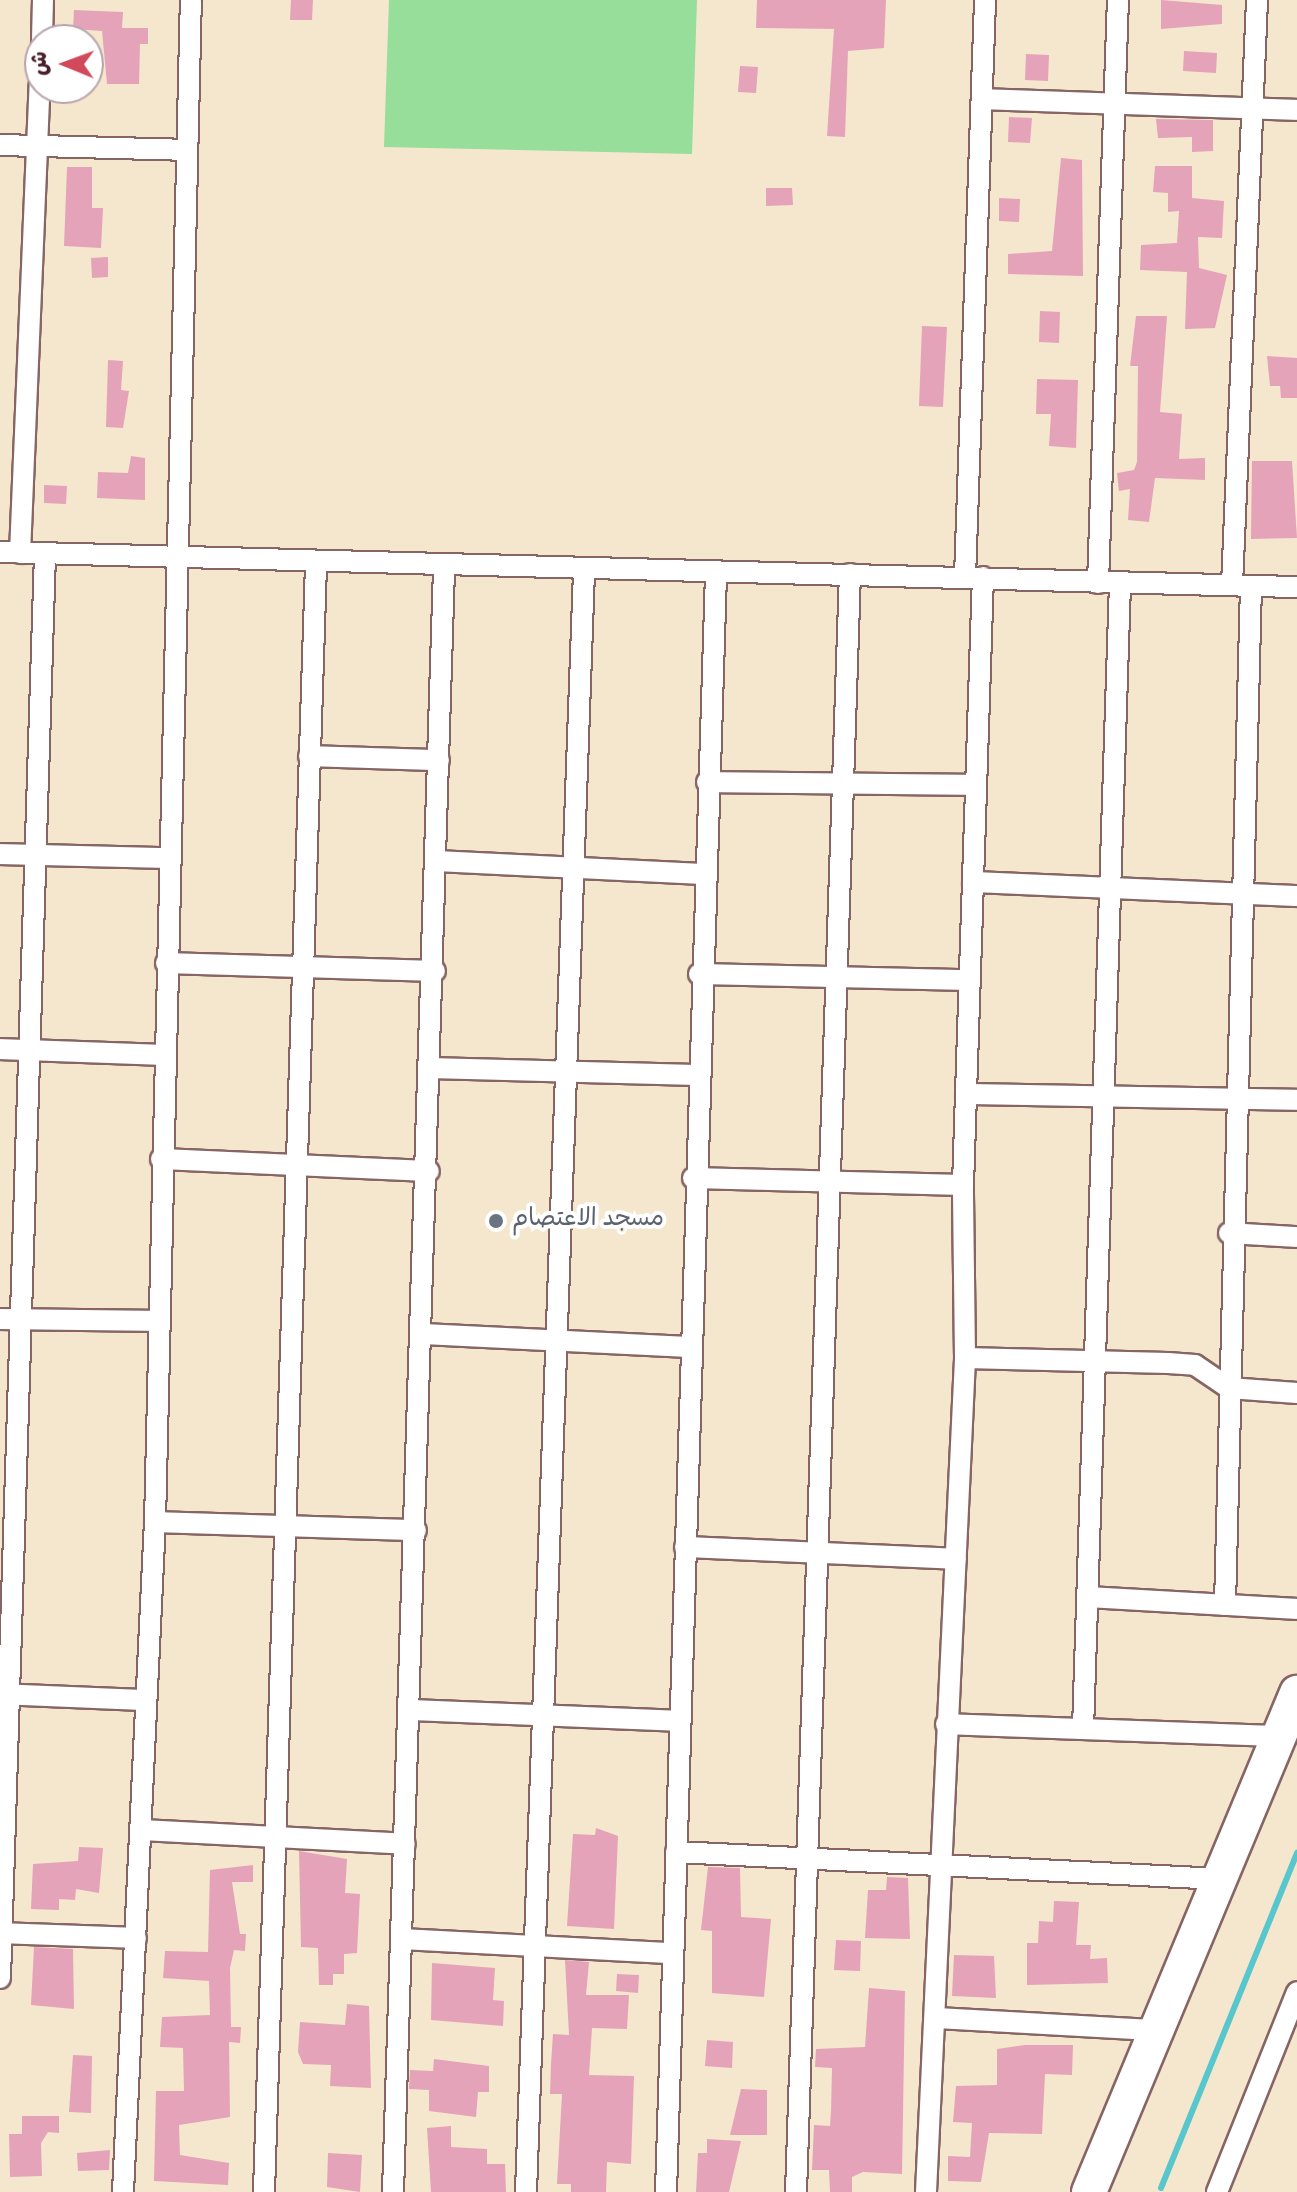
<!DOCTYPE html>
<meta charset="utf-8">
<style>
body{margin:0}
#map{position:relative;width:1297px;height:2192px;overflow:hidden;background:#f5e6ce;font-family:"Gochi Hand","Playpen Sans Arabic",sans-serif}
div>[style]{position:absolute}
.green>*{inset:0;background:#96de99}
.stream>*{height:6px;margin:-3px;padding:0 3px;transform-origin:3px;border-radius:3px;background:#58c6cd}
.building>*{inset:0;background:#e5a3ba}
.roads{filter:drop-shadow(2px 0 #866564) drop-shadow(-2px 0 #866564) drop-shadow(0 2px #866564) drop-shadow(0 -2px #866564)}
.street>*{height:20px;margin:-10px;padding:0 10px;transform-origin:10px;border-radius:10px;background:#fff}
.primary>*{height:34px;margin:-17px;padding:0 17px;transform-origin:17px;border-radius:17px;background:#fff}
.dots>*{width:22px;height:22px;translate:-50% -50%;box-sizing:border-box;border:4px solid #fff;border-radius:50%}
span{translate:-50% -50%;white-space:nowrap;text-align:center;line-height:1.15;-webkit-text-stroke:8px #fff;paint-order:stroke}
.worship-label{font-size:24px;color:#5b616d}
.left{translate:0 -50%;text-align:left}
.north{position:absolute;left:24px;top:24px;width:80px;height:80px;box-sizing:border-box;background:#fff;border:2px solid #b7a5aa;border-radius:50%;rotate:271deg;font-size:22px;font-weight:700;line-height:32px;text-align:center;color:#4a1f2b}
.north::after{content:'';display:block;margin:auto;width:28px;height:36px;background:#d1495b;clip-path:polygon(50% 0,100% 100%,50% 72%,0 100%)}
</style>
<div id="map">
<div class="green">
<div style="clip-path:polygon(389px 0,697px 0,692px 154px,384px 147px)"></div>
</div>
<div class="stream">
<div style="left:1161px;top:2188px;width:362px;rotate:-67.9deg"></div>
</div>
<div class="building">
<div style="clip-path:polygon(291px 0,313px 0,312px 20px,290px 20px)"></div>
<div style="clip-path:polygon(757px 0,886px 0,884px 48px,848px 51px,845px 137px,827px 136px,834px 29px,756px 28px)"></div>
<div style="clip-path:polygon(1161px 0,1222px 5px,1222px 24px,1161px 29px)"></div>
<div style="clip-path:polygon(74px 10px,123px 12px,122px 28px,148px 28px,148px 44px,140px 44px,139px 84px,107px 84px,102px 31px,73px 29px)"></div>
<div style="clip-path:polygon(1184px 51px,1217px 53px,1216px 73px,1183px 71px)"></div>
<div style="clip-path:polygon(1026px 54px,1049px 55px,1048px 81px,1025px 80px)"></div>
<div style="clip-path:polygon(740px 66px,758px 67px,756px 93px,738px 92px)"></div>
<div style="clip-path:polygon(1009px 117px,1032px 118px,1030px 143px,1008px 142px)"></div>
<div style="clip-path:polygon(1156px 119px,1213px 120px,1213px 151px,1192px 152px,1192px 137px,1158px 138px)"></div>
<div style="clip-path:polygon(1061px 158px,1082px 160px,1083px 276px,1008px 274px,1008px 254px,1052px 251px)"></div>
<div style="clip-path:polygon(1155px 166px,1192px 166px,1192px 198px,1224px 201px,1222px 238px,1198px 237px,1199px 268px,1227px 275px,1215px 328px,1185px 329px,1187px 272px,1140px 270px,1141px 245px,1177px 243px,1179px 211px,1168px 212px,1168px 193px,1153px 192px)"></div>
<div style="clip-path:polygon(67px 167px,92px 167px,92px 208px,103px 208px,101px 248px,64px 246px)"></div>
<div style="clip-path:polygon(766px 188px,792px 188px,793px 205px,766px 206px)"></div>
<div style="clip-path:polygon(999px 198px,1020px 199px,1019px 222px,999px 221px)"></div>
<div style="clip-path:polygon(108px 257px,108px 277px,92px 278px,91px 258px)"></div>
<div style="clip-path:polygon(1040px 311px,1060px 312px,1059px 343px,1039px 342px)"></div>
<div style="clip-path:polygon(1136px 316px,1167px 316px,1160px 412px,1182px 414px,1179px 459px,1205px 458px,1205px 480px,1155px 478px,1149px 522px,1128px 520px,1130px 489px,1119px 491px,1117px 473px,1134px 470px,1137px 462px,1138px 366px,1130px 366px)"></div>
<div style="clip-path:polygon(922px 326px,947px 327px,943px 407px,919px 406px)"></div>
<div style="clip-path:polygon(1267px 356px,1297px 358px,1297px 398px,1281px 398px,1280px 386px,1270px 386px)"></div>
<div style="clip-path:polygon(108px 360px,123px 361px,121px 390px,129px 391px,123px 428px,106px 427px)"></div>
<div style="clip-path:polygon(1037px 379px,1078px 380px,1076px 448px,1049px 446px,1051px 414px,1036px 414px)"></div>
<div style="clip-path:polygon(131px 456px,145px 458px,145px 500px,97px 498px,98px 472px,128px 473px)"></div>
<div style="clip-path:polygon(1252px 461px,1292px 461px,1297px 538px,1251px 539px)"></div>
<div style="clip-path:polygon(44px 485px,67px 486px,66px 504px,44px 503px)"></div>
<div style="clip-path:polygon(596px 1828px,618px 1836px,614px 1929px,567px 1926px,573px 1834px,595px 1835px)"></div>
<div style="clip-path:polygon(79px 1847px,103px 1848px,99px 1893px,76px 1889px,75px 1900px,59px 1899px,59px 1910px,31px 1909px,33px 1864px,78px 1861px)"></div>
<div style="clip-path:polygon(299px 1851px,347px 1859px,345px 1893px,360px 1894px,357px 1953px,344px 1954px,344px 1974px,333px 1974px,333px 1985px,319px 1985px,318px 1948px,301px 1947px)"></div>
<div style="clip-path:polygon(253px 1865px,253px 1882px,232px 1882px,240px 1934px,246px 1934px,245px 1951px,234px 1950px,230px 1968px,231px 2027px,241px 2027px,240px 2043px,229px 2042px,230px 2117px,179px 2125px,180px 2155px,229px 2163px,228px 2185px,154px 2181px,156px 2091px,184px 2091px,183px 2048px,160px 2047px,162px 2017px,210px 2015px,209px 1981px,163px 1978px,165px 1951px,208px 1952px,210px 1870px)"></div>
<div style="clip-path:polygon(708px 1867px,740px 1868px,741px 1917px,771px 1919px,764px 1997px,712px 1993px,712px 1931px,701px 1930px)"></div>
<div style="clip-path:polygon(887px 1877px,908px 1878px,910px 1939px,865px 1938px,868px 1890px,886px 1890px)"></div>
<div style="clip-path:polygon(1054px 1901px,1079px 1902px,1076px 1945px,1091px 1945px,1090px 1959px,1107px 1958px,1108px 1983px,1027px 1985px,1027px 1943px,1038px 1943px,1039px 1921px,1053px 1922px)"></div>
<div style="clip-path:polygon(836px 1940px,861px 1941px,860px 1971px,834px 1970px)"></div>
<div style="clip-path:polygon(34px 1947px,73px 1949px,74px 2009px,31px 2005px)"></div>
<div style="clip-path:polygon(954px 1955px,994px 1956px,996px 1998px,952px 1996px)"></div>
<div style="clip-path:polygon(565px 1960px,589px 1962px,586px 1995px,629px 1995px,627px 2029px,592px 2028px,589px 2075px,634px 2076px,631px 2164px,607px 2162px,606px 2192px,571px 2192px,571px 2184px,557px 2184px,562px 2094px,550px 2094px,551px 2064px,553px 2034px,569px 2035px)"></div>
<div style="clip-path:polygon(432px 1963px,495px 1968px,493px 2000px,504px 2001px,503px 2026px,431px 2020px)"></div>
<div style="clip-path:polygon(617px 1974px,639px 1975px,638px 1993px,616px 1991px)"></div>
<div style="clip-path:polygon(869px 1988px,905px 1991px,902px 2174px,863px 2172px,852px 2177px,852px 2192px,830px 2192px,829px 2170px,812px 2170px,814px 2125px,830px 2126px,831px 2111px,832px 2068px,815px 2067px,816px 2049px,865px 2047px)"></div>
<div style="clip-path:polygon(347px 2004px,369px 2006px,371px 2088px,330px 2086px,331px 2065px,303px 2064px,298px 2052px,300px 2022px,345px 2025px)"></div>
<div style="clip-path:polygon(707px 2040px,733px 2042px,732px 2068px,705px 2066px)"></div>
<div style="clip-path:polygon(1025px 2045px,1073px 2045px,1072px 2075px,1045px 2074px,1042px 2134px,989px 2133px,981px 2182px,948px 2181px,948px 2156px,970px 2157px,972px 2123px,953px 2122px,956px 2086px,997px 2085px,997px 2049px)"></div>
<div style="clip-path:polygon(73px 2055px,92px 2056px,91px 2113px,69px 2112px)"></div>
<div style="clip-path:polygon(434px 2059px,489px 2066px,489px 2092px,478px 2092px,476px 2117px,429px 2111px,429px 2090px,409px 2089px,410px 2070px,433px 2071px)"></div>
<div style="clip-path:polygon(741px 2089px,767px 2090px,767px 2135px,730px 2135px)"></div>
<div style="clip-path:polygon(22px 2116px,59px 2116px,59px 2133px,48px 2132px,41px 2143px,42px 2176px,10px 2177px,9px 2134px,22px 2134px)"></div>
<div style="clip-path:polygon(451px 2126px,451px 2147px,487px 2149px,487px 2164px,505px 2164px,506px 2192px,431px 2192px,427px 2128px)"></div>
<div style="clip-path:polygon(707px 2139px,741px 2141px,729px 2192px,696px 2192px,698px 2153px,707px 2153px)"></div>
<div style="clip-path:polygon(110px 2150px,109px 2170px,78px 2171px,77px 2153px)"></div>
<div style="clip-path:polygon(328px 2153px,362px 2155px,360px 2192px,327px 2187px)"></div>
</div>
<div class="roads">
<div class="street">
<div style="left:42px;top:40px;width:40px;rotate:-88.6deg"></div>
<div style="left:982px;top:99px;width:315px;rotate:2deg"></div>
<div style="left:0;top:145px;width:187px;rotate:1.5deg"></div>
<div style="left:0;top:552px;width:1297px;rotate:1.55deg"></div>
<div style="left:20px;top:553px;width:468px;rotate:-87.6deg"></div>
<div style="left:965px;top:577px;width:577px;rotate:-88.01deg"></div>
<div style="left:1098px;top:583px;width:583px;rotate:-88.04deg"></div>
<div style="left:1232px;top:585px;width:586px;rotate:-87.55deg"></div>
<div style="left:309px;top:756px;width:130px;rotate:1.8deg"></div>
<div style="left:707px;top:782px;width:269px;rotate:0.6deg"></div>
<div style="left:0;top:854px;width:169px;rotate:1.4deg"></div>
<div style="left:436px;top:861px;width:267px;rotate:2.8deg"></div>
<div style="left:973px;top:882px;width:324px;rotate:2.5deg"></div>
<div style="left:166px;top:963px;width:269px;rotate:1.7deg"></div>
<div style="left:699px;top:974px;width:271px;rotate:1.3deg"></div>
<div style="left:0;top:1049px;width:162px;rotate:2.1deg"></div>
<div style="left:430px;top:1068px;width:266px;rotate:1.5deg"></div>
<div style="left:966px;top:1094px;width:331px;rotate:1deg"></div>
<div style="left:161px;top:1159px;width:268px;rotate:2.6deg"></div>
<div style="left:693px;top:1178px;width:270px;rotate:1.5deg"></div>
<div style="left:1229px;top:1233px;width:68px;rotate:3.4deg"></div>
<div style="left:0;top:1319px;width:155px;rotate:0.7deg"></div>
<div style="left:423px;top:1334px;width:266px;rotate:2.8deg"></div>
<div style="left:965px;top:1358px;width:203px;rotate:1.4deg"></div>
<div style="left:1168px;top:1363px;width:27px;rotate:4deg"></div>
<div style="left:1195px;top:1365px;width:41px;rotate:34.1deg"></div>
<div style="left:1229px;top:1388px;width:68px;rotate:4.2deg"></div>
<div style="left:155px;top:1522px;width:261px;rotate:1.8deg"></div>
<div style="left:685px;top:1547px;width:271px;rotate:2.5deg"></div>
<div style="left:1089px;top:1597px;width:208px;rotate:3.3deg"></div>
<div style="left:1225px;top:1605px;width:1019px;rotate:-88.54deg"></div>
<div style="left:0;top:1694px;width:145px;rotate:2.4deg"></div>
<div style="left:409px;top:1710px;width:270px;rotate:2.3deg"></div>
<div style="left:946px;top:1724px;width:333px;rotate:2.1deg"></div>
<div style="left:1083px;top:1729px;width:1147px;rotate:-88.15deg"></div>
<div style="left:142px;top:1830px;width:263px;rotate:3deg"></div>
<div style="left:676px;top:1852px;width:545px;rotate:2.84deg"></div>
<div style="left:0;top:1933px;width:136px;rotate:2.1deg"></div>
<div style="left:402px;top:1939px;width:270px;rotate:3deg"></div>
<div style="left:0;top:1978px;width:1424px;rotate:-88.19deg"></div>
<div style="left:938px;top:2018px;width:218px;rotate:3.2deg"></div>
<div style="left:123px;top:2192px;width:671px;rotate:-87.27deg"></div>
<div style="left:155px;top:1522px;width:1522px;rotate:-88.65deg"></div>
<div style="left:264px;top:2192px;width:1629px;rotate:-88.17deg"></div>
<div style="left:393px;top:2192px;width:1626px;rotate:-88.2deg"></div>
<div style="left:526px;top:2192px;width:1623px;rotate:-87.95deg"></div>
<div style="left:666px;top:2192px;width:1621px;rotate:-88.23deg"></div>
<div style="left:796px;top:2192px;width:1619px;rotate:-88.09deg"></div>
<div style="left:926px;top:2192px;width:835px;rotate:-87.32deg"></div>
<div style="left:965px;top:1358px;width:173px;rotate:-90.7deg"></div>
<div style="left:963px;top:1185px;width:608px;rotate:-88.12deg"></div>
<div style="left:1217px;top:2192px;width:215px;rotate:-68.2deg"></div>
</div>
<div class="primary">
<div style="left:1089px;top:2192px;width:541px;rotate:-67.37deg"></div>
</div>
</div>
<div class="dots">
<div style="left:496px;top:1221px;background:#6b7280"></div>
</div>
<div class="worship-label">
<span class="left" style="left:512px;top:1221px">مسجد الاعتصام</span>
</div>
<div class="north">ش</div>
</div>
